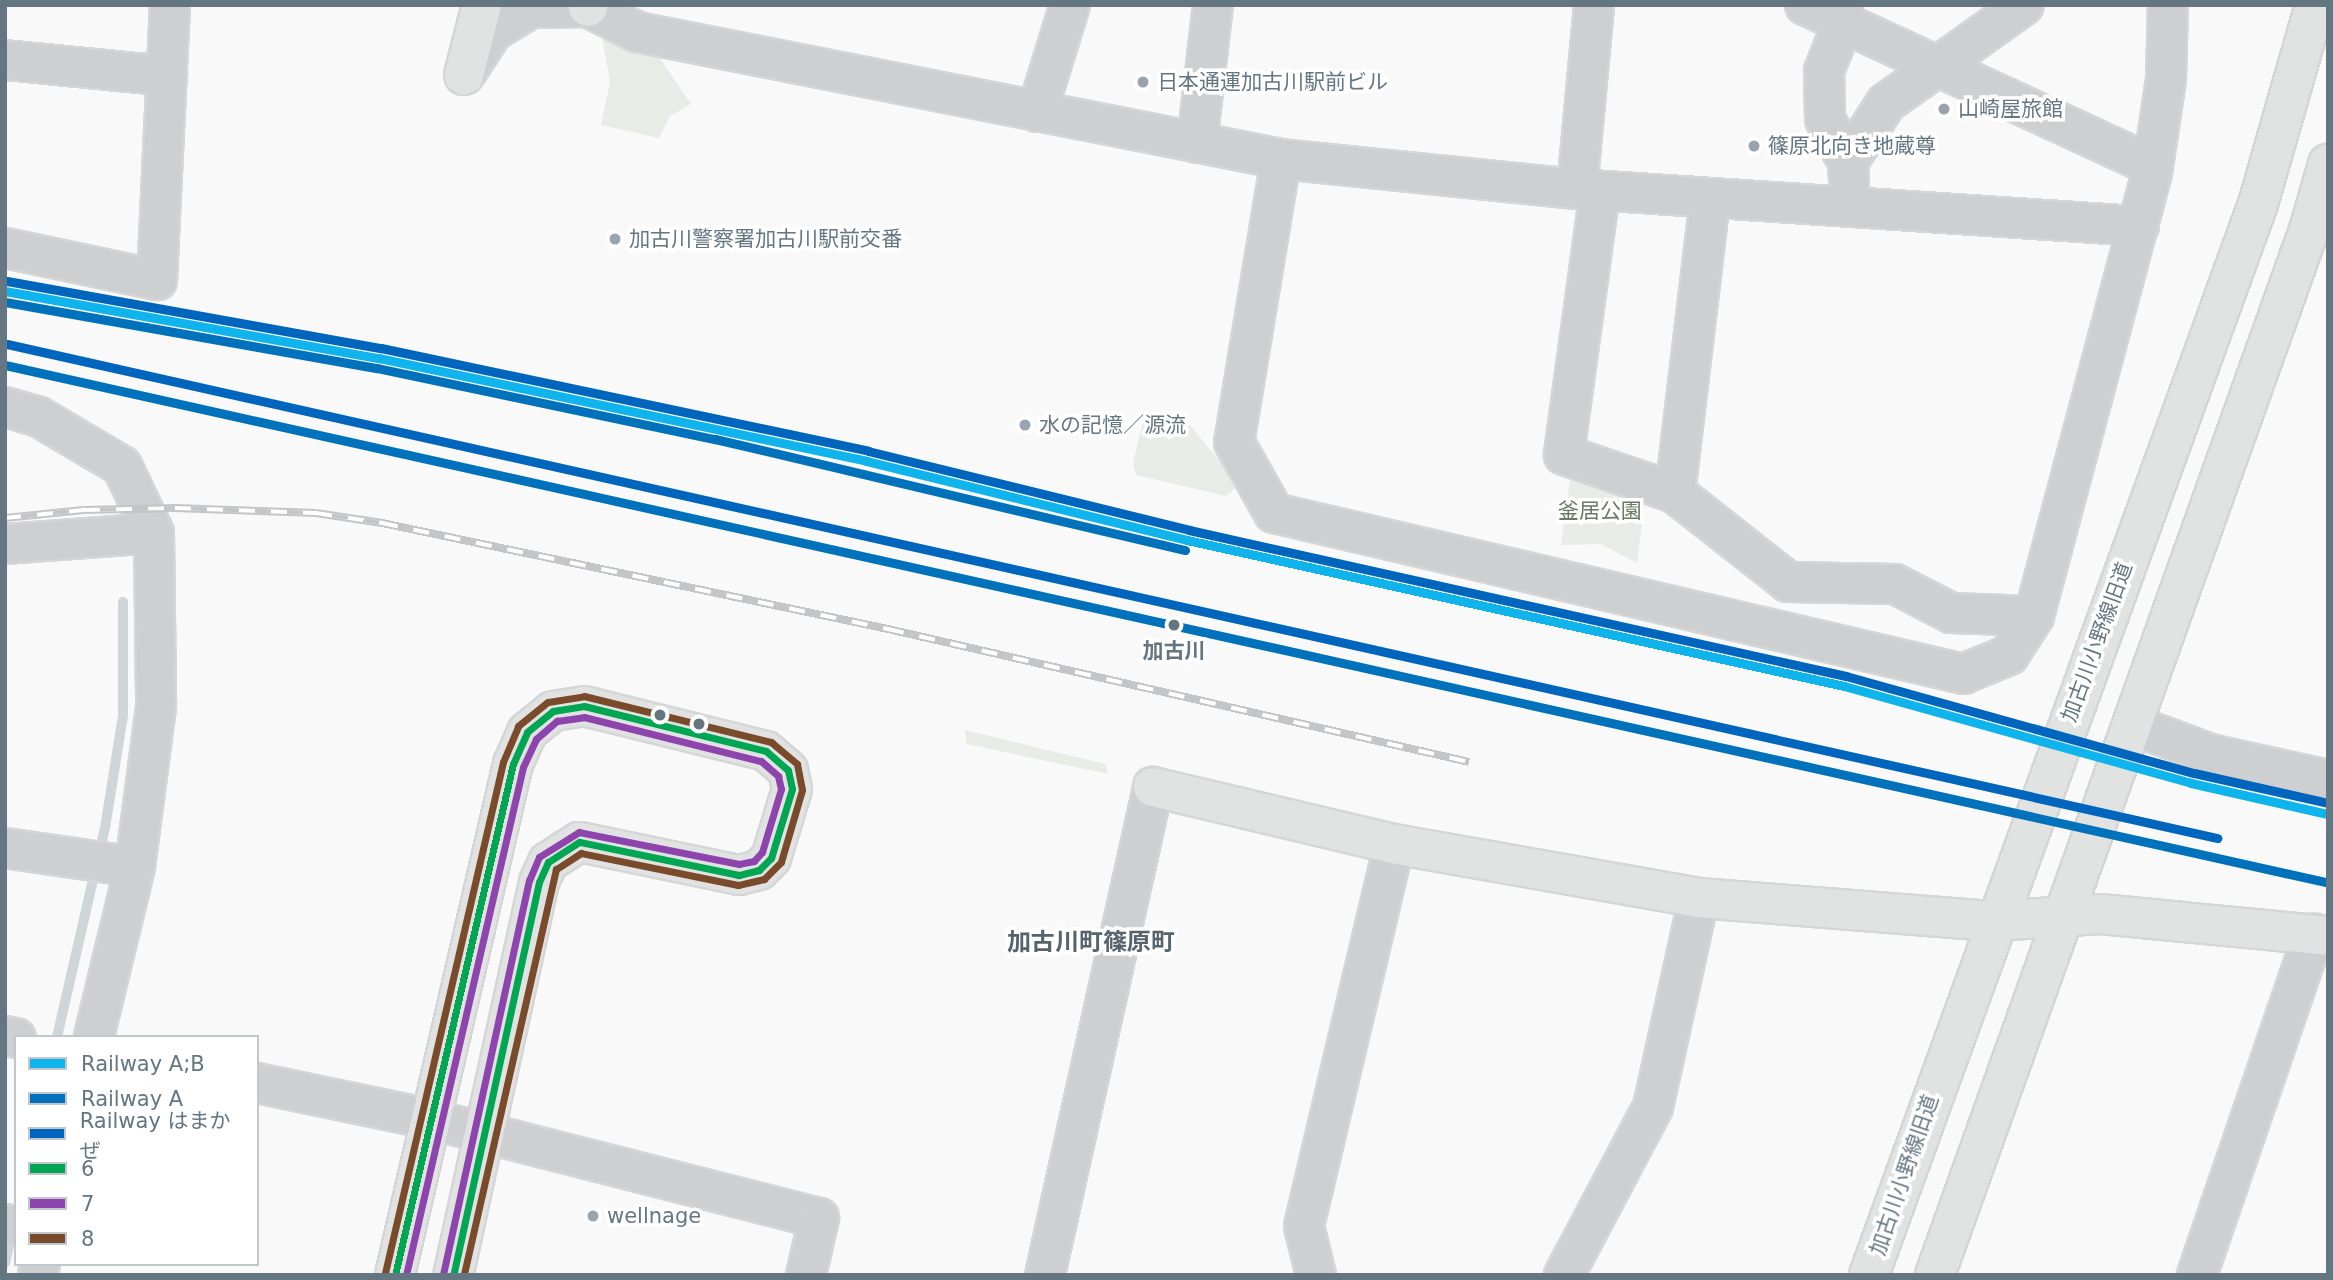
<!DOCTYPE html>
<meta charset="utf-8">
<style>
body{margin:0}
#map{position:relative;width:2333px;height:1280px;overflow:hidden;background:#f9f9f9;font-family:"DejaVu Sans","Noto Sans JP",sans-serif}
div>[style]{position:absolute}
.green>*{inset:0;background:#e8ebe6}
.stream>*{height:10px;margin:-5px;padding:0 5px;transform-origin:5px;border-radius:5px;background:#ced6d9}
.roads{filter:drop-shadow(2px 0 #d5d6d7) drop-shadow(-2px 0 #d5d6d7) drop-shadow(0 2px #d5d6d7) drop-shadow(0 -2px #d5d6d7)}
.street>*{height:38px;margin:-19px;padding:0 19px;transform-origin:19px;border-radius:19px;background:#cecfd0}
.secondary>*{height:38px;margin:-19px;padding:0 19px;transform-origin:19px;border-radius:19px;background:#e1e2e2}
.primary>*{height:38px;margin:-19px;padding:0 19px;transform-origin:19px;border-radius:19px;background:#e1e2e2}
.rail>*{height:8px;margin-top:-4px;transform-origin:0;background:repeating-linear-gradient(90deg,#fff 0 16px,#c3c5c6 0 32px);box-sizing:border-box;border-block:2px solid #c3c5c6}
.bus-1>*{height:7px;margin:-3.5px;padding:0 3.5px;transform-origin:3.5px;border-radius:3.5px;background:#00a651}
.bus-2>*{height:7px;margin:-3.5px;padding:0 3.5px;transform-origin:3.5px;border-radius:3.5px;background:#8e44ad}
.bus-3>*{height:7px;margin:-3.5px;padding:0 3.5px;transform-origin:3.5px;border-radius:3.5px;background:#7a4b2a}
.rail-1>*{height:9px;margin:-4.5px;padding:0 4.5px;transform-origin:4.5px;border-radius:4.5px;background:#0fb4ec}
.rail-2>*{height:9px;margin:-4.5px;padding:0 4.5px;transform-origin:4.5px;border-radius:4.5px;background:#0072bc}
.rail-3>*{height:9px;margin:-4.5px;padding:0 4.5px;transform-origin:4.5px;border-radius:4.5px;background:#0065bd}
.dots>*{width:19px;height:19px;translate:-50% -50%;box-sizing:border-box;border:4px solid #fff;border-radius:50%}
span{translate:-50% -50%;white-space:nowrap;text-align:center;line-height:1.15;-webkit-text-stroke:7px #fff;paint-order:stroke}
.poi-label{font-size:21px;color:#657683}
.left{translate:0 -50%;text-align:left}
.park-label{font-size:21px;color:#687a64}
.street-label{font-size:21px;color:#657683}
.stop-label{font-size:21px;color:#657683;font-weight:700}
.quarter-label{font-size:24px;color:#57646e;font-weight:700}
.frame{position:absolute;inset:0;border:7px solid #657683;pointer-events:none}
.legend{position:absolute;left:14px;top:1035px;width:245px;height:231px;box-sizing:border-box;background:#fff;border:2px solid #c1c8cd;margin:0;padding:9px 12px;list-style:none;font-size:21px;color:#657683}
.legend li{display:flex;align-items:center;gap:14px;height:35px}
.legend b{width:35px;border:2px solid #c1c8cd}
</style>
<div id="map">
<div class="green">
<div style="clip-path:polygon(609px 29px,655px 51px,691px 104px,670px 116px,659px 138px,601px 125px,610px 82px,602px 37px)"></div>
<div style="clip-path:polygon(1159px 413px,1188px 423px,1224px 466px,1235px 489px,1226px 496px,1136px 475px,1133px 463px,1144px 417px)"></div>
<div style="clip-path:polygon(1572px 466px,1646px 491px,1637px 563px,1601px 544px,1561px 545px)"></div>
<div style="clip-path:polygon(965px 730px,1105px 764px,1108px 774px,967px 744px)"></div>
</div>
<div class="stream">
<div style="left:57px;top:1037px;width:214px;rotate:-77.1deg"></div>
<div style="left:105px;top:828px;width:114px;rotate:-80.9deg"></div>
<div style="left:123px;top:715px;width:113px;rotate:-90deg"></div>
<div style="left:5px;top:1263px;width:32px;rotate:-77deg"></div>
</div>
<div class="roads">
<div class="street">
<div style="left:1805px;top:5px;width:383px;rotate:24.8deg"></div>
<div style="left:1843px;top:5px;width:18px;rotate:90deg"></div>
<div style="left:1843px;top:23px;width:52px;rotate:111.6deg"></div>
<div style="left:1824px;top:71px;width:48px;rotate:88.8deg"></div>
<div style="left:1825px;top:119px;width:49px;rotate:61.9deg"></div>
<div style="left:1848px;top:162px;width:21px;rotate:87deg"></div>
<div style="left:5px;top:60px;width:163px;rotate:5.6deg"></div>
<div style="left:467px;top:71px;width:48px;rotate:-57deg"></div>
<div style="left:493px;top:31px;width:44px;rotate:-31.2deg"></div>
<div style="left:531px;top:8px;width:57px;rotate:-1deg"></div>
<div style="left:588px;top:7px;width:55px;rotate:27deg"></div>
<div style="left:637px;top:32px;width:656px;rotate:11.16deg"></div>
<div style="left:1281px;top:159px;width:298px;rotate:5.8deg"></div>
<div style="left:1577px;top:189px;width:563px;rotate:3.77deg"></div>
<div style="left:1037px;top:112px;width:112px;rotate:-72.9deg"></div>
<div style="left:1197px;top:143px;width:139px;rotate:-83.4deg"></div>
<div style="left:1281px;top:159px;width:287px;rotate:99.4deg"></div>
<div style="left:1234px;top:442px;width:81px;rotate:60.6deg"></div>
<div style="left:1274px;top:513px;width:708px;rotate:13.15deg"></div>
<div style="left:1963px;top:674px;width:50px;rotate:-22.4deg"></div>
<div style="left:2009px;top:655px;width:46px;rotate:-57.3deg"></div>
<div style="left:2034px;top:616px;width:458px;rotate:-75.1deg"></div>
<div style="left:2152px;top:173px;width:95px;rotate:-81.5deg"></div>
<div style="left:2166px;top:79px;width:74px;rotate:-88.5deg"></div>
<div style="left:1848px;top:162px;width:70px;rotate:-57.2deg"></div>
<div style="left:1886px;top:103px;width:169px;rotate:-35.4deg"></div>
<div style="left:1577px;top:189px;width:185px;rotate:-84.7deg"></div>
<div style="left:1600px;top:191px;width:266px;rotate:97.8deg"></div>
<div style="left:1564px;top:455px;width:117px;rotate:18.9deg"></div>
<div style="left:1675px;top:493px;width:144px;rotate:38.2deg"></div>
<div style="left:1788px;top:582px;width:107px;rotate:1.1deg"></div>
<div style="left:1895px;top:584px;width:63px;rotate:27.4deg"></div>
<div style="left:1951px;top:613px;width:83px;rotate:2.1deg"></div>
<div style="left:5px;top:248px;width:155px;rotate:11.9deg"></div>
<div style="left:157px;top:280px;width:275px;rotate:-87.3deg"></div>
<div style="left:5px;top:407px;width:35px;rotate:16deg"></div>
<div style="left:39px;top:417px;width:96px;rotate:30.6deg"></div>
<div style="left:122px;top:466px;width:74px;rotate:64.5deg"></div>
<div style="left:154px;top:533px;width:174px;rotate:89.3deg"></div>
<div style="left:156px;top:707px;width:161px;rotate:97.5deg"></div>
<div style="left:135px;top:867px;width:175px;rotate:103.6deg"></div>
<div style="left:1675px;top:493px;width:296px;rotate:-83.2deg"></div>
<div style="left:5px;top:544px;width:149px;rotate:-4.2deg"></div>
<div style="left:2133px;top:725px;width:82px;rotate:20.6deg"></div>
<div style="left:2210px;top:754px;width:121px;rotate:12.4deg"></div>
<div style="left:5px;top:848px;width:131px;rotate:8.3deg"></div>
<div style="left:5px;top:1036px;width:11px;rotate:10deg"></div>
<div style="left:257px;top:1083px;width:181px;rotate:11.8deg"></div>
<div style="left:434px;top:1120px;width:397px;rotate:14.3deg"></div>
<div style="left:819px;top:1218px;width:58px;rotate:102.8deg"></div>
<div style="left:5px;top:1224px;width:11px;rotate:10deg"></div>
<div style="left:38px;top:1275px;width:11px;rotate:-80deg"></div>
<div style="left:1045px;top:1275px;width:500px;rotate:-77.5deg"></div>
<div style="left:1316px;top:1275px;width:50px;rotate:-103.8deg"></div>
<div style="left:1304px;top:1226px;width:392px;rotate:-76.7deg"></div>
<div style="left:1564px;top:1275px;width:190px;rotate:-62.1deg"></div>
<div style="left:1653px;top:1107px;width:214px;rotate:-77.6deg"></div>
<div style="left:2197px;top:1275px;width:361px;rotate:-71.1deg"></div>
</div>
<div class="secondary">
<div style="left:1153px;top:787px;width:248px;rotate:13.3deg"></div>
<div style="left:1394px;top:844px;width:310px;rotate:10deg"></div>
<div style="left:1699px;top:898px;width:296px;rotate:4.5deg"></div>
<div style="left:1994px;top:921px;width:106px;rotate:-3.8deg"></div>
<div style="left:2100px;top:914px;width:229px;rotate:5.5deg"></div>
<div style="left:395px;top:1275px;width:524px;rotate:-77deg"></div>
<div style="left:513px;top:764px;width:35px;rotate:-66deg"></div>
<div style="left:527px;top:732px;width:33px;rotate:-39deg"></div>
<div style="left:553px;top:711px;width:31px;rotate:-9deg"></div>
<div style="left:584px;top:706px;width:187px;rotate:13.9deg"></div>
<div style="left:766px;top:751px;width:29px;rotate:41deg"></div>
<div style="left:788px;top:770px;width:19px;rotate:78deg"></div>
<div style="left:792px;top:789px;width:72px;rotate:106.9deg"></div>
<div style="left:771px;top:858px;width:17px;rotate:135deg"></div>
<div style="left:759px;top:870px;width:21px;rotate:166deg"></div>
<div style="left:739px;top:875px;width:163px;rotate:-168.3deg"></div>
<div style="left:579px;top:842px;width:37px;rotate:147deg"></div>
<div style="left:548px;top:862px;width:22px;rotate:114deg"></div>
<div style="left:539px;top:882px;width:402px;rotate:102.3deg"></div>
<div style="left:1869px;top:1275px;width:1139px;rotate:-70.04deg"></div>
<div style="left:2258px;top:204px;width:207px;rotate:-74deg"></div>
<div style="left:1935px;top:1275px;width:1110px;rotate:-70.31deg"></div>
<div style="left:2309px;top:230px;width:69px;rotate:-73.9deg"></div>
</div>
<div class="primary">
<div style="left:588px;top:5px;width:2px;rotate:90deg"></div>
<div style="left:464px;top:75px;width:72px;rotate:-75.6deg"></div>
</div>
</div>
<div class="rail">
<div style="left:5px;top:518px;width:79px;rotate:-5.8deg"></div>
<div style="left:84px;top:510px;width:91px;rotate:-1.3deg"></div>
<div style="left:175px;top:508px;width:141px;rotate:2deg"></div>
<div style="left:316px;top:513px;width:67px;rotate:8.6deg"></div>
<div style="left:382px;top:523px;width:517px;rotate:11.83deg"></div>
<div style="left:888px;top:629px;width:596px;rotate:12.89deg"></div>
</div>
<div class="bus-1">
<div style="left:395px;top:1275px;width:524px;rotate:-77deg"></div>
<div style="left:513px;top:764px;width:35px;rotate:-66deg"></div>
<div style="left:527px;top:732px;width:33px;rotate:-39deg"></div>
<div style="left:553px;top:711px;width:31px;rotate:-9deg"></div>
<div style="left:584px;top:706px;width:187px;rotate:13.9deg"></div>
<div style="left:766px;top:751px;width:29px;rotate:41deg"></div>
<div style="left:788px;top:770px;width:19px;rotate:78deg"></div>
<div style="left:792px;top:789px;width:72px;rotate:106.9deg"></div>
<div style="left:771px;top:858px;width:17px;rotate:135deg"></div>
<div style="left:759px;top:870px;width:21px;rotate:166deg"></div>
<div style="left:739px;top:875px;width:163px;rotate:-168.3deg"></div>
<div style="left:579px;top:842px;width:37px;rotate:147deg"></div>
<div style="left:548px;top:862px;width:22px;rotate:114deg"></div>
<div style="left:539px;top:882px;width:402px;rotate:102.3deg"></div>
</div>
<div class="bus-2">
<div style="left:406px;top:1275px;width:521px;rotate:-77.03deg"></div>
<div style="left:523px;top:767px;width:31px;rotate:-65deg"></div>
<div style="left:536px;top:739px;width:28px;rotate:-41deg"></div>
<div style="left:557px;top:721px;width:27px;rotate:-8deg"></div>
<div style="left:584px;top:717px;width:182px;rotate:14deg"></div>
<div style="left:761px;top:761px;width:23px;rotate:41deg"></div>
<div style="left:778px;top:776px;width:13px;rotate:77deg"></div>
<div style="left:781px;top:789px;width:66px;rotate:106.8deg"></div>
<div style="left:762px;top:852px;width:12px;rotate:132deg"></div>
<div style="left:754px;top:861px;width:15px;rotate:169deg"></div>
<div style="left:739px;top:864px;width:163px;rotate:-168.7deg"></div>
<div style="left:579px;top:832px;width:47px;rotate:148deg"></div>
<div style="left:539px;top:857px;width:25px;rotate:113deg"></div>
<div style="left:529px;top:880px;width:402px;rotate:102.3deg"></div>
</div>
<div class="bus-3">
<div style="left:385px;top:1273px;width:524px;rotate:-77deg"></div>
<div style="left:503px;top:762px;width:39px;rotate:-67deg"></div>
<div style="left:518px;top:726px;width:38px;rotate:-39deg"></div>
<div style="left:548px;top:702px;width:36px;rotate:-9deg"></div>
<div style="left:584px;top:696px;width:193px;rotate:13.8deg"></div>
<div style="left:771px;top:742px;width:34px;rotate:40deg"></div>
<div style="left:797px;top:764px;width:26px;rotate:79deg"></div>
<div style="left:802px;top:790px;width:75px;rotate:106.3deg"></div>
<div style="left:781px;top:862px;width:24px;rotate:135deg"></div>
<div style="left:764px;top:879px;width:27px;rotate:167deg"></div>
<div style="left:738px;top:885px;width:160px;rotate:-168.5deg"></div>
<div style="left:581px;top:853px;width:30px;rotate:147deg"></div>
<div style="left:556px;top:869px;width:416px;rotate:102.8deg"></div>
</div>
<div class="rail-1">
<div style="left:5px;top:291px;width:380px;rotate:10.2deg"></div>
<div style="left:379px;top:358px;width:498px;rotate:11.9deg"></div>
<div style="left:866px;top:461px;width:331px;rotate:13.8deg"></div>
<div style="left:1187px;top:540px;width:673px;rotate:12.53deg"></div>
<div style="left:1844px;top:686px;width:360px;rotate:15.6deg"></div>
<div style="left:2191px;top:783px;width:140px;rotate:12.8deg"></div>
</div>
<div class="rail-2">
<div style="left:5px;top:302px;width:378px;rotate:10.1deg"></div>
<div style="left:377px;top:368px;width:345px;rotate:11.9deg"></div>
<div style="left:715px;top:439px;width:483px;rotate:13.3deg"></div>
<div style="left:5px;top:365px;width:2378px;rotate:12.56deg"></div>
</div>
<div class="rail-3">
<div style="left:7px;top:281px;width:380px;rotate:10.2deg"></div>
<div style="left:381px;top:348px;width:498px;rotate:11.9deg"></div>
<div style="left:868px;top:451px;width:331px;rotate:13.8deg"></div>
<div style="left:1189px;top:530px;width:673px;rotate:12.53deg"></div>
<div style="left:1846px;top:676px;width:361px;rotate:15.6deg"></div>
<div style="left:2194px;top:773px;width:137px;rotate:12.6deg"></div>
<div style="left:7px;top:344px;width:2265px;rotate:12.6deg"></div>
</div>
<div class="dots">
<div style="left:1143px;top:82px;background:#99a4ac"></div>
<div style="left:1944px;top:109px;background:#99a4ac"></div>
<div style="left:1754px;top:146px;background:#99a4ac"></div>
<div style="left:615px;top:239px;background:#99a4ac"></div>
<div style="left:1025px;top:425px;background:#99a4ac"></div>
<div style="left:1174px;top:625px;background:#657683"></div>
<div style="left:660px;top:715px;background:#657683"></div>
<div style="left:699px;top:724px;background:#657683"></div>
<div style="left:593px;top:1216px;background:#99a4ac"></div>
</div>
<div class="poi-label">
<span class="left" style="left:1157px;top:82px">日本通運加古川駅前ビル</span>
<span class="left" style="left:1958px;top:109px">山崎屋旅館</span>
<span class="left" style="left:1768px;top:146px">篠原北向き地蔵尊</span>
<span class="left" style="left:629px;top:239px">加古川警察署加古川駅前交番</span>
<span class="left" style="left:1039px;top:425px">水の記憶／源流</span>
<span class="left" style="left:607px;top:1216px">wellnage</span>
</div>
<div class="park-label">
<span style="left:1600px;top:511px">釜居公園</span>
</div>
<div class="street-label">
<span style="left:2097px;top:642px;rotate:-70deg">加古川小野線旧道</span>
<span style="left:1904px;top:1175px;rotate:-71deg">加古川小野線旧道</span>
</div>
<div class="stop-label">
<span style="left:1174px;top:651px">加古川</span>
</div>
<div class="quarter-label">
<span style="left:1091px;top:943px">加古川町篠原町</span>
</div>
<div class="frame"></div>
<ul class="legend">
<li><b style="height:9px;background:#0fb4ec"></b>Railway A;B</li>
<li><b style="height:9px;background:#0072bc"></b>Railway A</li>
<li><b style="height:9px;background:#0065bd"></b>Railway はまかぜ</li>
<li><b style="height:9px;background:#00a651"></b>6</li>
<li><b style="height:9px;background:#8e44ad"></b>7</li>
<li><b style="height:9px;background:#7a4b2a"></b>8</li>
</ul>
</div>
